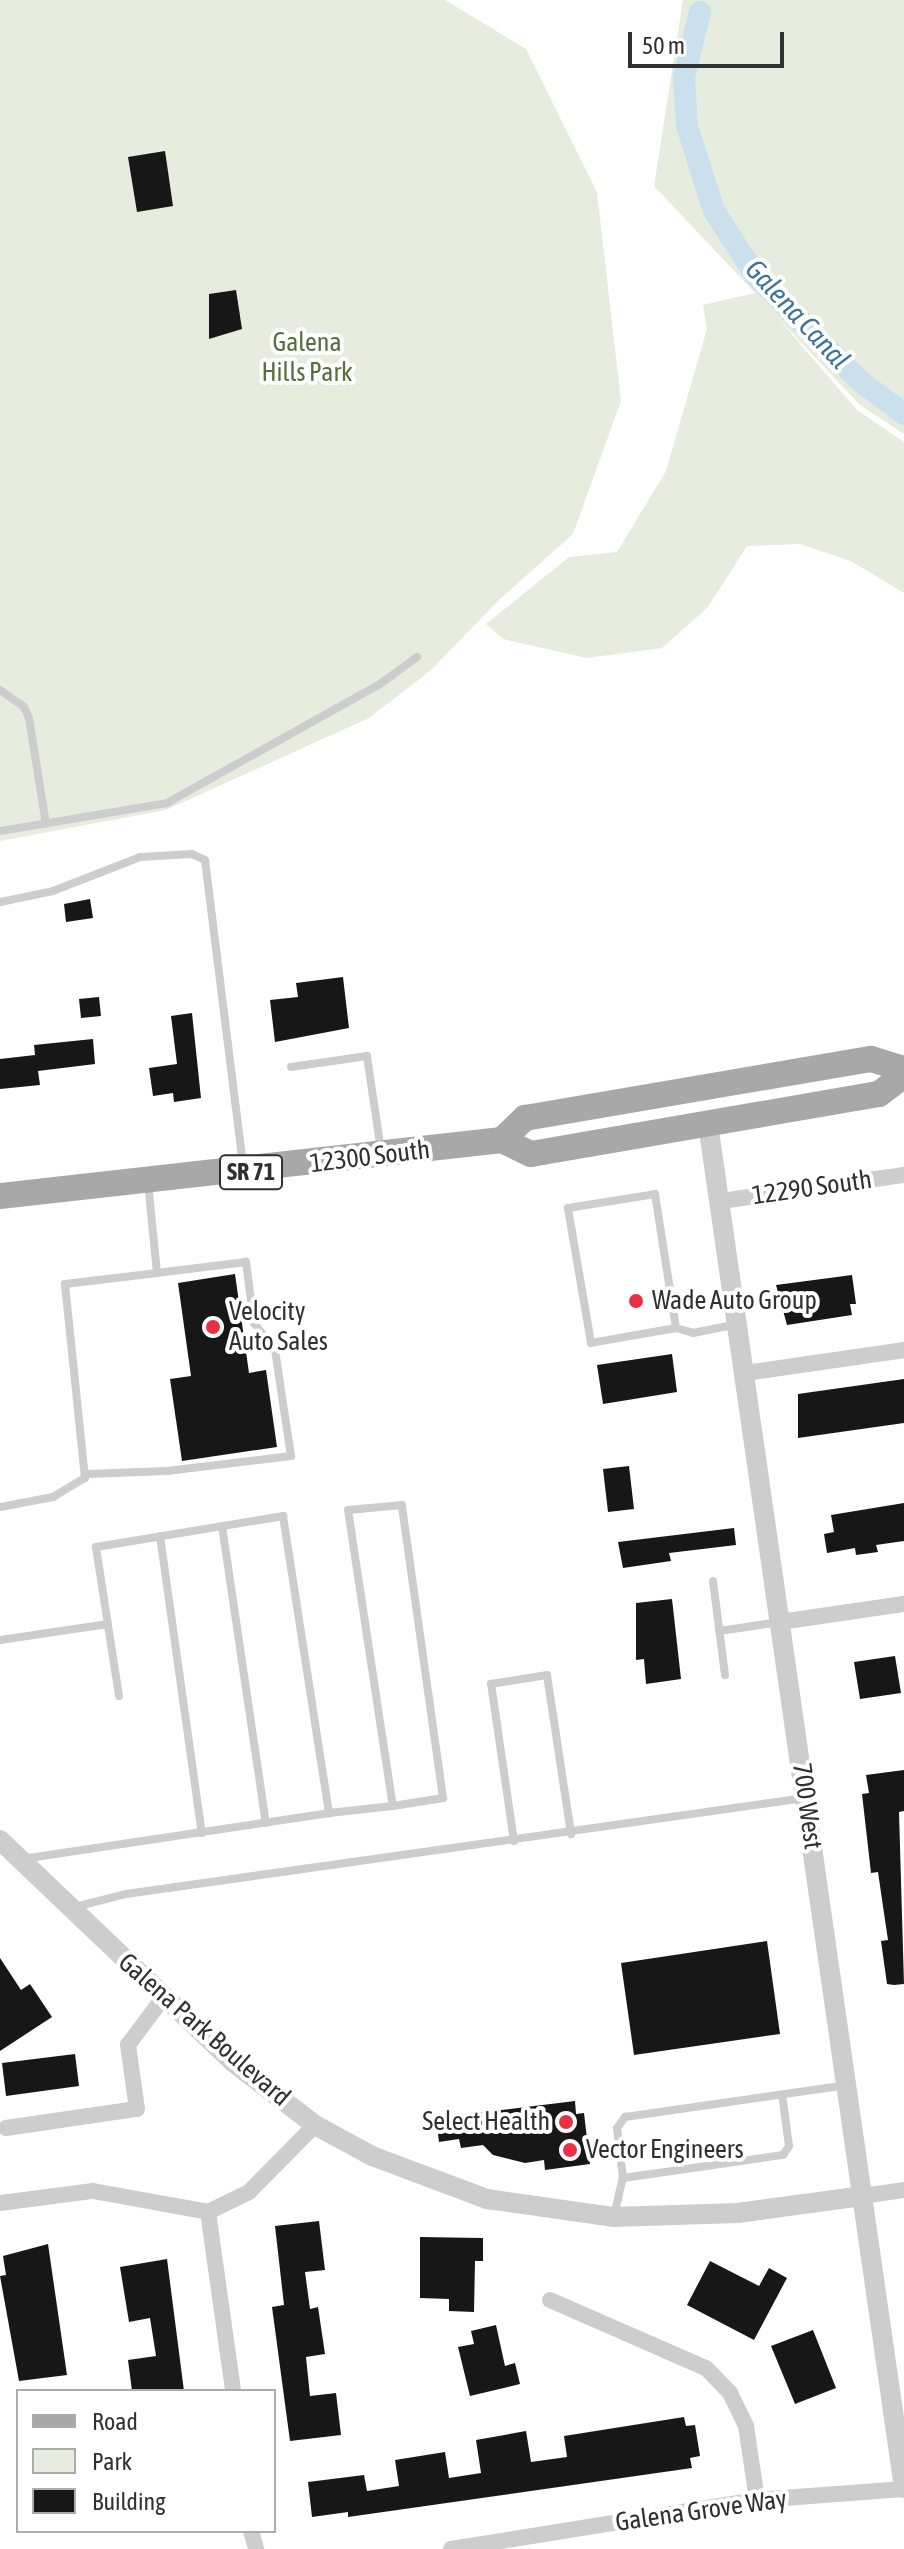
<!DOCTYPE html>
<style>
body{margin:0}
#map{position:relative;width:904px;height:2549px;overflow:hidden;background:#fff;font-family:"Asap Condensed",sans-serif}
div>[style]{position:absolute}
.green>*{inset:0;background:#e7edde}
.canal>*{height:22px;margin:-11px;padding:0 11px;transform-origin:11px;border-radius:11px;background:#cae0ed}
.building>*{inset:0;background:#171717}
.service>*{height:8px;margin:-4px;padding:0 4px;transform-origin:4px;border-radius:4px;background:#cdcdcd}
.minor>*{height:16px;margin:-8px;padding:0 8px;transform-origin:8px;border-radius:8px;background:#cdcdcd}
.tertiary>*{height:20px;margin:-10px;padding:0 10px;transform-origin:10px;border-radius:10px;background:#cdcdcd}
.primary>*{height:26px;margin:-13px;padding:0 13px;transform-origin:13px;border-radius:13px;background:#a8a8a8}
.dots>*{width:22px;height:22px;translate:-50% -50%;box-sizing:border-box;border:4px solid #fff;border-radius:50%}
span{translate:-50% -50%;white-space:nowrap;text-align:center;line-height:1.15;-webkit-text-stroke:8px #fff;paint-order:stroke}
.shield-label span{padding:2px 6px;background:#fff;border:2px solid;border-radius:6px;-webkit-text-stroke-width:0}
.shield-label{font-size:24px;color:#303030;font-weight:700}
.park-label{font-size:26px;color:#546e3c}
.street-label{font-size:26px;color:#303030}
.poi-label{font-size:26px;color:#303030}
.left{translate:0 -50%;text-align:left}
.right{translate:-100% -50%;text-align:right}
.water-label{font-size:28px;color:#3b7495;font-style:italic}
.legend{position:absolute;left:16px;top:2389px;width:260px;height:144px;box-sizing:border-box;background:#fff;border:2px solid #acacac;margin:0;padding:10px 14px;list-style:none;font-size:24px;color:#303030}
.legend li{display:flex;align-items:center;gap:16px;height:40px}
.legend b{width:40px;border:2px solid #acacac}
.scale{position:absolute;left:628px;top:32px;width:156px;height:36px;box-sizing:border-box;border:4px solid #303030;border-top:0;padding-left:10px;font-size:24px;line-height:28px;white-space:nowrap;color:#303030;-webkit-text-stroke:6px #fff;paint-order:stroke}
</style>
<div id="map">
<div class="green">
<div style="clip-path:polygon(0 0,445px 0,526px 49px,597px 192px,621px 401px,573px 534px,498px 601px,430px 671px,369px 718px,166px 810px,0 841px)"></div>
<div style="clip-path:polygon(683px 0,904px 0,904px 434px,860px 405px,776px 316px,857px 410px,904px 442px,904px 593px,851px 561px,800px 544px,747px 546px,708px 607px,662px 648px,587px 658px,503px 639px,486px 624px,569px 557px,617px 552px,666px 471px,707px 329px,703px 305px,755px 293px,654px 186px)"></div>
</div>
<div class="canal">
<div style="left:700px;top:12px;width:67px;rotate:103.8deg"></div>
<div style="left:684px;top:77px;width:49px;rotate:86.5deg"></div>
<div style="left:687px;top:126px;width:89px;rotate:72.4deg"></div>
<div style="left:714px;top:211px;width:77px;rotate:57.1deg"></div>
<div style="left:756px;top:276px;width:148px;rotate:45.3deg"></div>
<div style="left:860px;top:381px;width:55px;rotate:36.9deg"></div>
</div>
<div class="building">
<div style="clip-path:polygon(165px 151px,173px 206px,137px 212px,128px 157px)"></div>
<div style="clip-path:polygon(236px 290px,242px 329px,209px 339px,209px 294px)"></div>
<div style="clip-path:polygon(90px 899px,93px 918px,66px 922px,64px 904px)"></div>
<div style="clip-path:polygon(343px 977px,349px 1028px,275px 1042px,270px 1000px,298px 997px,296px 983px)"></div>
<div style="clip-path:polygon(99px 997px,101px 1016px,81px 1018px,79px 999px)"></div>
<div style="clip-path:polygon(192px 1013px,201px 1098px,174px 1102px,173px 1093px,153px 1096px,149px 1068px,177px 1064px,171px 1016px)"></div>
<div style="clip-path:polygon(93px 1039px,95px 1064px,38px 1071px,40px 1085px,0 1089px,0 1059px,35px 1055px,34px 1045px)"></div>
<div style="clip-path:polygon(235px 1274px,249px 1373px,266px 1370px,277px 1447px,182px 1461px,170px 1379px,191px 1376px,178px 1283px)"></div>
<div style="clip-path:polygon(852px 1275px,856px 1304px,850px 1304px,852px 1315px,787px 1325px,776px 1285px)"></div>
<div style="clip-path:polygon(672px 1354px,677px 1392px,603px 1404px,597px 1365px)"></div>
<div style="clip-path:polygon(904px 1379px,904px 1423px,798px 1438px,798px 1394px)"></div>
<div style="clip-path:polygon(629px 1466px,634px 1509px,608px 1512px,603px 1469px)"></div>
<div style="clip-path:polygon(904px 1503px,904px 1541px,876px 1545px,878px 1552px,856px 1555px,855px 1548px,827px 1553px,824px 1534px,834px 1532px,831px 1515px)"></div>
<div style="clip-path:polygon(734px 1528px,736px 1545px,669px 1553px,671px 1561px,623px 1568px,618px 1542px)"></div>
<div style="clip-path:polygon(672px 1599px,681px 1679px,646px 1684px,644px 1659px,636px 1660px,636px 1603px)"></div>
<div style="clip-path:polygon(895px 1656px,901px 1693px,860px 1699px,854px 1662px)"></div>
<div style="clip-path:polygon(904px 1770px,904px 1811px,899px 1812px,904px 1984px,894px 1985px,887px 1984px,881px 1941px,888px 1940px,885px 1920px,878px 1872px,871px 1873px,862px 1794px,869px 1793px,866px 1775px)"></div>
<div style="clip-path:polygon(767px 1941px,780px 2034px,634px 2055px,621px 1963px)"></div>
<div style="clip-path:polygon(0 1958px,21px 1990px,30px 1984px,52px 2017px,0 2051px)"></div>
<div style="clip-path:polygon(75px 2054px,79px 2086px,6px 2096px,2px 2063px)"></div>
<div style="clip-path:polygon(575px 2101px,576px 2114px,584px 2113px,590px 2164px,545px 2170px,544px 2160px,525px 2163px,493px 2155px,483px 2145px,461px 2148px,459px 2139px,439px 2142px,436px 2118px)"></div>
<div style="clip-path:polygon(319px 2221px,325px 2270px,305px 2272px,310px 2309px,318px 2307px,325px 2354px,306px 2357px,310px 2396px,336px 2393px,341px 2435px,290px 2441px,272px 2307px,284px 2305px,275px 2226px)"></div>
<div style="clip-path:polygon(420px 2237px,483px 2238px,483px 2261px,475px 2261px,474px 2312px,449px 2311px,449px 2299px,420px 2298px)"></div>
<div style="clip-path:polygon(48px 2244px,67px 2375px,19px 2381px,0 2276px,6px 2275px,3px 2256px)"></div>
<div style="clip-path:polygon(167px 2259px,184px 2391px,132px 2391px,128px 2360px,156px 2356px,150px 2318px,129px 2322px,120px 2267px)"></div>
<div style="clip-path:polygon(710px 2261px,759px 2286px,769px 2268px,787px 2278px,754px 2340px,687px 2305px)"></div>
<div style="clip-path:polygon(496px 2325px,505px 2366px,515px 2363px,520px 2384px,470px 2396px,458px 2347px,474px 2344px,471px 2331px)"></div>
<div style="clip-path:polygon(813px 2330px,836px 2388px,795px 2404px,771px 2346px)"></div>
<div style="clip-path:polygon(684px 2417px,686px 2426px,695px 2425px,700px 2456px,690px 2458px,692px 2468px,348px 2517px,348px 2512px,312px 2517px,308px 2482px,364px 2475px,367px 2491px,399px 2486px,395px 2460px,445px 2452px,449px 2478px,481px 2473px,476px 2440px,526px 2431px,531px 2462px,567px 2457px,564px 2436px)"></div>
</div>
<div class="service">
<div style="left:0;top:690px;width:29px;rotate:35deg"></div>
<div style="left:24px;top:707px;width:12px;rotate:66deg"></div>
<div style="left:29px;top:718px;width:107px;rotate:80.9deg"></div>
<div style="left:0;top:831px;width:169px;rotate:-9.5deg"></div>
<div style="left:167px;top:803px;width:244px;rotate:-29.2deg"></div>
<div style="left:380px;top:684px;width:46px;rotate:-36.1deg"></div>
<div style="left:0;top:902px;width:54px;rotate:-11.7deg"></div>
<div style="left:53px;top:891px;width:93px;rotate:-21.3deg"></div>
<div style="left:140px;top:857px;width:52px;rotate:-3.3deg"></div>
<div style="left:192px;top:854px;width:14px;rotate:25deg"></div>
<div style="left:205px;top:860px;width:306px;rotate:82.9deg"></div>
<div style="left:291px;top:1067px;width:77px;rotate:-8.2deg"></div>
<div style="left:367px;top:1056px;width:96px;rotate:81.6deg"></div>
<div style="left:676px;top:1328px;width:86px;rotate:170deg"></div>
<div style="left:591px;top:1343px;width:137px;rotate:-99.7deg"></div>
<div style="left:568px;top:1208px;width:88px;rotate:-9.1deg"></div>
<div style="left:655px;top:1194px;width:136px;rotate:81.1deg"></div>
<div style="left:676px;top:1328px;width:18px;rotate:16deg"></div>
<div style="left:693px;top:1333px;width:46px;rotate:-11.3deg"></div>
<div style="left:87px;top:1474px;width:80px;rotate:-2.1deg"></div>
<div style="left:167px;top:1471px;width:125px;rotate:-6.9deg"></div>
<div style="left:291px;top:1456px;width:107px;rotate:-98.6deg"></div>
<div style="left:275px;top:1350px;width:34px;rotate:-128deg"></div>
<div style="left:254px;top:1323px;width:62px;rotate:-97.5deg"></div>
<div style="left:246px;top:1262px;width:90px;rotate:173deg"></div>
<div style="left:0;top:1507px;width:54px;rotate:-10.7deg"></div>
<div style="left:53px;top:1497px;width:37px;rotate:-31deg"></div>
<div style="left:85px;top:1478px;width:195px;rotate:-95.9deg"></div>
<div style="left:65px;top:1284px;width:93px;rotate:-6.8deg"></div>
<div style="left:157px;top:1273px;width:90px;rotate:-95.7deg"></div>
<div style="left:222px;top:1526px;width:300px;rotate:81.6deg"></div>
<div style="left:160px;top:1536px;width:300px;rotate:82deg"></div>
<div style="left:713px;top:1581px;width:95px;rotate:82.7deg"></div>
<div style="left:719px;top:1631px;width:62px;rotate:-8.4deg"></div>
<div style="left:0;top:1640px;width:109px;rotate:-8.4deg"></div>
<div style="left:119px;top:1696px;width:151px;rotate:-98.8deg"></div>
<div style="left:96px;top:1547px;width:190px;rotate:-9.4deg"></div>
<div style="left:283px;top:1516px;width:301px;rotate:81.2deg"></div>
<div style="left:514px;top:1841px;width:159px;rotate:-98.3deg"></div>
<div style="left:491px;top:1684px;width:57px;rotate:-9.1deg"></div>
<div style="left:547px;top:1675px;width:161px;rotate:81.4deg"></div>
<div style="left:22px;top:1859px;width:310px;rotate:-8.5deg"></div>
<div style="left:329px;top:1813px;width:64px;rotate:-6.2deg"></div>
<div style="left:393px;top:1806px;width:51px;rotate:-9.1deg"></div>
<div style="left:443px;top:1798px;width:296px;rotate:-98deg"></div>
<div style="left:402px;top:1505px;width:54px;rotate:174.7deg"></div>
<div style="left:348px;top:1510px;width:299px;rotate:81.4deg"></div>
<div style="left:75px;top:1907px;width:53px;rotate:-14.3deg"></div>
<div style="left:126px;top:1894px;width:686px;rotate:-8.05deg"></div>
<div style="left:623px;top:2178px;width:162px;rotate:-8.2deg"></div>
<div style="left:783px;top:2155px;width:11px;rotate:-56deg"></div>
<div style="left:789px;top:2146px;width:52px;rotate:-97.7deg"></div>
<div style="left:614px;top:2216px;width:39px;rotate:-77deg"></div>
<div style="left:623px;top:2178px;width:50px;rotate:-96.8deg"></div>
<div style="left:617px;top:2128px;width:14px;rotate:-54deg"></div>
<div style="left:625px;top:2117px;width:223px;rotate:-8.2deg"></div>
</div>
<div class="minor">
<div style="left:721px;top:1201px;width:185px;rotate:-8.1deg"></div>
<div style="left:745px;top:1373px;width:161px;rotate:-8.2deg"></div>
<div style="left:780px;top:1622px;width:125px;rotate:-8.3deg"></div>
<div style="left:6px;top:2128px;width:132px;rotate:-8.3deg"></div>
<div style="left:137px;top:2109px;width:65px;rotate:-98deg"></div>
<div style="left:128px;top:2045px;width:59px;rotate:-53.3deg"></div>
<div style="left:862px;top:2196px;width:42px;rotate:-8.1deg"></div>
<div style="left:0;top:2203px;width:94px;rotate:-7.4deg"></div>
<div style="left:93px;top:2191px;width:117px;rotate:10.3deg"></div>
<div style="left:208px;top:2212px;width:46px;rotate:-26deg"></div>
<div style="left:249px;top:2192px;width:94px;rotate:-45.4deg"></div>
<div style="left:208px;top:2212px;width:181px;rotate:82deg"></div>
<div style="left:550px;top:2300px;width:170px;rotate:23.6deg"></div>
<div style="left:706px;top:2368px;width:35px;rotate:46deg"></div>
<div style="left:730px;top:2393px;width:37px;rotate:64deg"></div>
<div style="left:746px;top:2426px;width:75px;rotate:81.5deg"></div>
<div style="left:251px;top:2531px;width:19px;rotate:74deg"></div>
<div style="left:451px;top:2549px;width:310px;rotate:-9.1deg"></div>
<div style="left:757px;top:2500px;width:147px;rotate:-4.3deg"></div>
</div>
<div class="tertiary">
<div style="left:708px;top:1124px;width:1378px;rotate:81.82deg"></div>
<div style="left:0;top:1840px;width:322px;rotate:43.6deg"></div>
<div style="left:233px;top:2062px;width:103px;rotate:37.5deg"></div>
<div style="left:315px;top:2125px;width:65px;rotate:28.5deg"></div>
<div style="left:372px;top:2156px;width:123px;rotate:20.5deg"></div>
<div style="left:487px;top:2199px;width:127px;rotate:8.1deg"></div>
<div style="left:613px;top:2217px;width:125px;rotate:-1.8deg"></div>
<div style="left:738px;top:2213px;width:125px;rotate:-7.8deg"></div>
</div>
<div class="primary">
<div style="left:502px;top:1140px;width:32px;rotate:-44deg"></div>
<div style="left:525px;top:1118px;width:351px;rotate:-9.7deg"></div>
<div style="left:871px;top:1059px;width:34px;rotate:17deg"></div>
<div style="left:0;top:1196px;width:505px;rotate:-6.37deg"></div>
<div style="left:502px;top:1140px;width:32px;rotate:26deg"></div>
<div style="left:531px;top:1154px;width:353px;rotate:-9.8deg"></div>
<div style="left:879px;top:1094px;width:31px;rotate:-37deg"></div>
</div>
<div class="dots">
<div style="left:636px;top:1301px;background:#ea3042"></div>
<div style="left:213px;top:1327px;background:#ea3042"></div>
<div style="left:566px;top:2122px;background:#ea3042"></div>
<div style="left:570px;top:2150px;background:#ea3042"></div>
</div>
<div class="shield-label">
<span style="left:251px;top:1172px">SR 71</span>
</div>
<div class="park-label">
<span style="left:307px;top:358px">Galena<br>Hills Park</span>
</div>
<div class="street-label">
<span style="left:370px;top:1157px;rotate:-7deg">12300 South</span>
<span style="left:812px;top:1188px;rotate:-8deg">12290 South</span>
<span style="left:807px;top:1806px;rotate:82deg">700 West</span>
<span style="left:204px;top:2030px;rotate:41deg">Galena Park Boulevard</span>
<span style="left:701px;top:2511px;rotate:-8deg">Galena Grove Way</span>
</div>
<div class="poi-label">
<span class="left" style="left:652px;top:1301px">Wade Auto Group</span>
<span class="left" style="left:229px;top:1327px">Velocity<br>Auto Sales</span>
<span class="right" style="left:550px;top:2122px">Select Health</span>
<span class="left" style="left:586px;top:2150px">Vector Engineers</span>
</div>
<div class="water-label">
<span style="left:798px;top:314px;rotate:47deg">Galena Canal</span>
</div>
<ul class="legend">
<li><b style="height:10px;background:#a8a8a8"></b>Road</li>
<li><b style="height:22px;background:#e7edde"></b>Park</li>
<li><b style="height:22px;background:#171717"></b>Building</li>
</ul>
<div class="scale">50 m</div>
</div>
